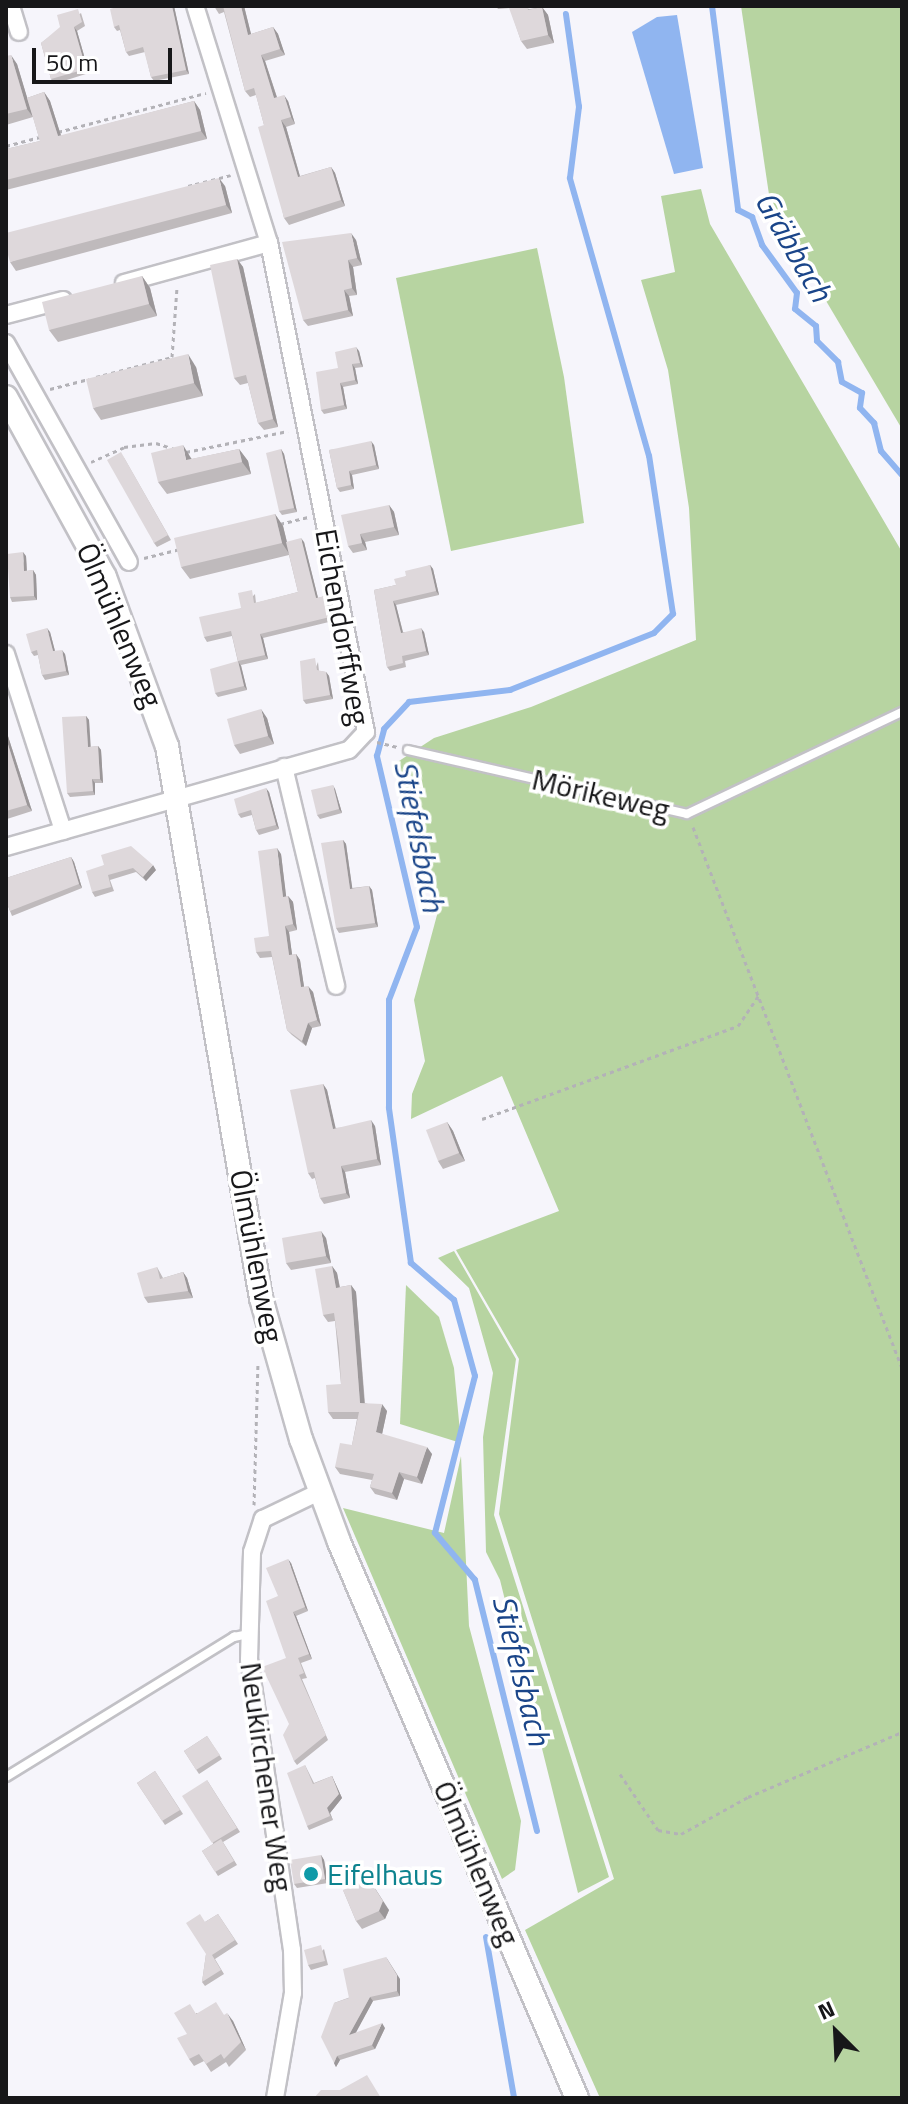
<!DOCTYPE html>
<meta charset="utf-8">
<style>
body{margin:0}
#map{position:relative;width:908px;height:2104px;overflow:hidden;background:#f6f5fb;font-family:"Titillium Web",sans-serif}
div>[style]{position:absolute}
.green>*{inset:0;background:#b7d4a1}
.water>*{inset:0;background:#90b5f0}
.stream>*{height:6px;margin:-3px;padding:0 3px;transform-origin:3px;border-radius:3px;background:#90b5f0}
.path>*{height:3px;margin-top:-1.5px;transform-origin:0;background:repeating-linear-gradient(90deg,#b3b2b7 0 4px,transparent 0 8px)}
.roads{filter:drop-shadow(2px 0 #c2c1c6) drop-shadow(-2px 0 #c2c1c6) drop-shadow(0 2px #c2c1c6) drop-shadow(0 -2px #c2c1c6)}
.lane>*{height:8px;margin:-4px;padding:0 4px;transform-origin:4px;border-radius:4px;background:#fff}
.street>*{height:16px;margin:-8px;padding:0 8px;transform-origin:8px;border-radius:8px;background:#fff}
.secondary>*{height:22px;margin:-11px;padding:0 11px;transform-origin:11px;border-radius:11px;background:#fff}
.wall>*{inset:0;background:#bfbabc}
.shaded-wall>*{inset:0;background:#9b9799}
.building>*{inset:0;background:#ded8db}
.dots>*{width:22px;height:22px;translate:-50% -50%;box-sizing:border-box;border:4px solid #fff;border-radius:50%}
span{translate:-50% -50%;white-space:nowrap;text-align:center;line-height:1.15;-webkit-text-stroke:7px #fff;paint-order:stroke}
.street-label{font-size:30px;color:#171719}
.culture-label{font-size:30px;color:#0d838f}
.left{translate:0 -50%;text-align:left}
.water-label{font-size:32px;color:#1a4589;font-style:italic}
.frame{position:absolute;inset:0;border:8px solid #171719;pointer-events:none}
.north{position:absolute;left:796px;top:1992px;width:80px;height:80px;-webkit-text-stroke:6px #fff;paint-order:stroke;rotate:336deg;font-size:22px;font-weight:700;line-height:32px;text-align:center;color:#171719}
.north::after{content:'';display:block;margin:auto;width:28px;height:36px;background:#171719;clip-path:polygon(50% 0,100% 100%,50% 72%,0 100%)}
.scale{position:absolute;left:32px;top:48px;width:140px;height:36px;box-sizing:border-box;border:4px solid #171719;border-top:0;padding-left:10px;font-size:24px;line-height:28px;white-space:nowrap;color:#171719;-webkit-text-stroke:6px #fff;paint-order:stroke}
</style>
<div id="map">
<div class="green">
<div style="clip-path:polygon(741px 6px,902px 6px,902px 429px,771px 208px)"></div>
<div style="clip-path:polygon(701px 189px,710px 224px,902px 552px,902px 2098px,600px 2098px,525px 1930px,614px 1879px,499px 1514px,519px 1359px,456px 1250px,559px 1211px,502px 1076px,411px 1119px,412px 1094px,425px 1061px,414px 1000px,437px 915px,396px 763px,434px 738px,531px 707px,696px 640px,689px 508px,668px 370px,641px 280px,675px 272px,661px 196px)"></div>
<div style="clip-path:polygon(537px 248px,564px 377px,584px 523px,451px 551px,396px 278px)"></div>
<div style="clip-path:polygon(454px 1251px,516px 1359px,494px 1515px,609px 1877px,578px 1893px,500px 1580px,486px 1552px,483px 1437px,493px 1373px,469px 1288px,438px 1258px)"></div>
<div style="clip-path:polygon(406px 1285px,439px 1317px,454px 1368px,461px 1443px,400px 1424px)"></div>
<div style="clip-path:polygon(461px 1456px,469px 1626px,521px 1821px,515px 1870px,502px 1879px,343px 1508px,444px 1533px)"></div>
</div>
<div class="water">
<div style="clip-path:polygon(677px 15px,703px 168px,674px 174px,632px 32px,657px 17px)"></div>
</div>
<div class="stream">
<div style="left:712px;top:6px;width:206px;rotate:82.7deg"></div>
<div style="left:738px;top:210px;width:16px;rotate:27deg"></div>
<div style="left:752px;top:217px;width:30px;rotate:70deg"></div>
<div style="left:762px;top:245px;width:59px;rotate:53.9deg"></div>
<div style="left:797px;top:293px;width:16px;rotate:97deg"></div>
<div style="left:795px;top:309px;width:27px;rotate:39deg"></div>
<div style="left:816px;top:326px;width:15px;rotate:86deg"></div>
<div style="left:817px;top:341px;width:30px;rotate:45deg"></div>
<div style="left:838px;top:362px;width:20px;rotate:79deg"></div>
<div style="left:842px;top:382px;width:23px;rotate:29deg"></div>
<div style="left:862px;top:393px;width:15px;rotate:98deg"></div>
<div style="left:860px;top:408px;width:21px;rotate:47deg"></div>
<div style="left:874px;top:423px;width:29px;rotate:76deg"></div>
<div style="left:881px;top:451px;width:32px;rotate:49deg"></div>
<div style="left:537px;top:1831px;width:259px;rotate:-103.9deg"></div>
<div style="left:475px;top:1580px;width:62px;rotate:-130.4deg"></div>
<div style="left:435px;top:1533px;width:162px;rotate:-75.7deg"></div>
<div style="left:475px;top:1376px;width:79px;rotate:-105.4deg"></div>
<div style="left:454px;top:1300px;width:57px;rotate:-139.3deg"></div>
<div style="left:411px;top:1263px;width:157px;rotate:-98.1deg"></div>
<div style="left:389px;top:1108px;width:108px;rotate:-90deg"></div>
<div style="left:389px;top:1000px;width:78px;rotate:-69deg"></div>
<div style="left:417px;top:927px;width:176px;rotate:-103.2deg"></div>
<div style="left:377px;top:756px;width:28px;rotate:-75deg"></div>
<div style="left:384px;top:729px;width:37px;rotate:-47deg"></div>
<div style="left:409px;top:702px;width:102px;rotate:-6.8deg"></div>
<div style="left:510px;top:690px;width:155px;rotate:-21.6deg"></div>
<div style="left:654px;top:633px;width:27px;rotate:-45deg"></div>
<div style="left:673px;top:614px;width:160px;rotate:-98.6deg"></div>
<div style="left:649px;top:456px;width:289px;rotate:-105.9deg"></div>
<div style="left:570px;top:178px;width:72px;rotate:-82.8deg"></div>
<div style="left:579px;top:107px;width:94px;rotate:-98deg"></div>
<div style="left:486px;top:1937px;width:163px;rotate:80.1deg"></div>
</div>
<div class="path">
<div style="left:58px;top:132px;width:153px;rotate:-14.8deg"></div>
<div style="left:6px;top:146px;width:34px;rotate:-15deg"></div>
<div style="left:188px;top:186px;width:44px;rotate:-14.3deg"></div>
<div style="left:96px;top:377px;width:79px;rotate:-14.7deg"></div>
<div style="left:172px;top:357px;width:70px;rotate:-85.9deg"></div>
<div style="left:50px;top:389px;width:40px;rotate:-14.4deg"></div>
<div style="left:186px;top:452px;width:104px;rotate:-11.6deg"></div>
<div style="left:91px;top:462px;width:36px;rotate:-24deg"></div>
<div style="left:124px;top:447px;width:32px;rotate:-7deg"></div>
<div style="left:156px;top:443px;width:20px;rotate:18deg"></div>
<div style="left:280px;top:524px;width:29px;rotate:-14deg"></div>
<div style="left:144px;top:558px;width:37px;rotate:-14deg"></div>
<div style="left:377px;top:742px;width:21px;rotate:14deg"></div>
<div style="left:693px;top:827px;width:580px;rotate:68.88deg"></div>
<div style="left:482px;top:1119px;width:272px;rotate:-20deg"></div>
<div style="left:738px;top:1026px;width:36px;rotate:-56deg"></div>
<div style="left:254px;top:1505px;width:142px;rotate:-88.4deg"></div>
<div style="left:620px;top:1774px;width:68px;rotate:55.8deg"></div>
<div style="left:658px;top:1830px;width:23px;rotate:10deg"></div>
<div style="left:681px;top:1834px;width:77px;rotate:-28.9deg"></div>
<div style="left:748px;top:1797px;width:167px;rotate:-22.9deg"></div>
</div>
<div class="roads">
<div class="lane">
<div style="left:408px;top:750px;width:286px;rotate:12.9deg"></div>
<div style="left:687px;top:814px;width:238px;rotate:-25.4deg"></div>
<div style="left:6px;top:1777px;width:268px;rotate:-31.6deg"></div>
<div style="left:234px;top:1637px;width:14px;rotate:-12deg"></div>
</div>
<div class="street">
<div style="left:11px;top:6px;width:27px;rotate:73deg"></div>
<div style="left:124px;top:283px;width:150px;rotate:-15.4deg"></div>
<div style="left:6px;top:315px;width:59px;rotate:-14.7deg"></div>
<div style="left:6px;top:343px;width:251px;rotate:60.7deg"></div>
<div style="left:6px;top:654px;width:186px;rotate:72.1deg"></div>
<div style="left:284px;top:767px;width:225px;rotate:76.6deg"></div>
<div style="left:6px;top:847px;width:356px;rotate:-15.8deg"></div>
<div style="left:349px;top:750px;width:25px;rotate:-47deg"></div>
<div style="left:366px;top:732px;width:499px;rotate:-101.2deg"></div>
<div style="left:269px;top:243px;width:248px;rotate:-107.3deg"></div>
<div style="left:275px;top:2098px;width:107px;rotate:-80.3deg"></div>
<div style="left:293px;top:1993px;width:43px;rotate:-91.3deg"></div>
<div style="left:292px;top:1950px;width:293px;rotate:-98.4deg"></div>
<div style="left:249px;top:1660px;width:108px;rotate:-88.4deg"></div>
<div style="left:252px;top:1552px;width:35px;rotate:-72deg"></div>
<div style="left:263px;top:1519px;width:62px;rotate:-25.7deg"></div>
</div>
<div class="secondary">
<div style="left:6px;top:397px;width:205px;rotate:61.2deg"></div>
<div style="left:105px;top:577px;width:180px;rotate:69.9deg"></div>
<div style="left:167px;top:746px;width:560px;rotate:80.34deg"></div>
<div style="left:261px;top:1298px;width:147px;rotate:74.2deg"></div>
<div style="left:301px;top:1439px;width:110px;rotate:69.7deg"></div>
<div style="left:339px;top:1542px;width:605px;rotate:66.83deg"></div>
</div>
</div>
<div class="wall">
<div style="clip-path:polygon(120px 6px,174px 6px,189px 74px,154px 81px,151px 77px,145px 52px,129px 56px,126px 52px,120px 30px,117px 31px,114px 27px)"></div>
<div style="clip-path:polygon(214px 6px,244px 6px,251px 34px,273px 27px,278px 34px,285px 55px,265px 61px,277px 97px,288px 101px,295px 124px,286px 127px,300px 176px,331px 167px,335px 173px,345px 206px,289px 225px,284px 218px,264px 125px,256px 95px,250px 97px,245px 91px,224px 12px,219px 14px)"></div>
<div style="clip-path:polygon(496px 6px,514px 6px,530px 9px,542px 7px,548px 15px,554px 43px,527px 49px,521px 41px,510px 8px,498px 9px)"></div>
<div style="clip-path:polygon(81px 13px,85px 26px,77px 31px,89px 73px,54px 84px,51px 79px,41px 43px)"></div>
<div style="clip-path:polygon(6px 56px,17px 64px,27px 98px,44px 92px,50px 101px,61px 136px,194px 101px,200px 110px,207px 139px,6px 190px,6px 149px,40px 141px,33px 117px,6px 125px)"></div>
<div style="clip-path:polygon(225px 186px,232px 213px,16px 271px,10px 262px)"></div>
<div style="clip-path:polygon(356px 240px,362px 265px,353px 267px,357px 295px,349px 296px,353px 316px,308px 326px,303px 320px)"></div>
<div style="clip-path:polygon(237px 259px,243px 267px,278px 427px,264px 430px,258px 423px,248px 383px,240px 385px,234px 378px)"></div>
<div style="clip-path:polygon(142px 276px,150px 288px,157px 316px,58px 342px,49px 330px)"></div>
<div style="clip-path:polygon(359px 351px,363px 367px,355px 368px,358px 384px,343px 387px,347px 409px,324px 414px,321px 410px,338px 368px)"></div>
<div style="clip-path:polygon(196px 367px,203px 396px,101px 420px,93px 408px)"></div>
<div style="clip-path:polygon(374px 445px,379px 469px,352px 475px,354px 489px,340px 492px,337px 488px,329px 450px)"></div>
<div style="clip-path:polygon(239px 449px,248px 461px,251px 474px,167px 494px,158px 482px,191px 458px,192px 459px)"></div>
<div style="clip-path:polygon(281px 449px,284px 454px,297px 512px,282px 515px,279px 511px)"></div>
<div style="clip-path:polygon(123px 456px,171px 540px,157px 547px,154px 543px)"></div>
<div style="clip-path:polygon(389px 505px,394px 512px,399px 535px,365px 542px,367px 550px,353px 553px,348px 546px)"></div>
<div style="clip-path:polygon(275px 514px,283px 526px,287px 542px,304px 542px,318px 598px,325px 596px,328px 600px,333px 621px,263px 638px,268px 659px,241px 665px,247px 690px,218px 697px,215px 693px,238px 662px,232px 636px,207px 642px,204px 637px,241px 608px,255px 594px,256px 603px,298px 592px,289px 555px,190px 579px,181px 567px)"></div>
<div style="clip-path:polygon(26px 556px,27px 571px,33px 570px,36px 575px,37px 600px,12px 602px,10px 597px)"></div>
<div style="clip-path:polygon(430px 565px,433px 569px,439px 595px,396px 605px,403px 632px,424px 632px,429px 655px,405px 661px,406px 667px,390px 671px,387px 667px,374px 590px,396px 585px,406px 576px)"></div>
<div style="clip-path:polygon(50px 632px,55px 651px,65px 654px,69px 675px,45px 680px,42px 675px,38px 655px,34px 656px,31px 652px)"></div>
<div style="clip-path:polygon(318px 662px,319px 671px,326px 672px,329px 676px,333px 699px,306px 704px,303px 700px)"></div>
<div style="clip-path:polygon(86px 716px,89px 720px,90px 747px,98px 746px,101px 750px,103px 783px,95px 783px,95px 795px,70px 797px,67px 793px)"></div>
<div style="clip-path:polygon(267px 718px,274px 744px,240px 754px,234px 745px)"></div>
<div style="clip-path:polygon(6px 730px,32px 811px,7px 819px,6px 817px)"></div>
<div style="clip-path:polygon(335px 789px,342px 813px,320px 819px,317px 815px)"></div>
<div style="clip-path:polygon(269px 792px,279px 829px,259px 835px,256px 830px,252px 815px,241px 818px,238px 814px)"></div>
<div style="clip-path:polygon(343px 840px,346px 844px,352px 888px,369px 886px,372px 890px,378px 927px,339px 933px,336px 928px)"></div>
<div style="clip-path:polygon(281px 854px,286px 897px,288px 896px,293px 902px,297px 930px,289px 932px,292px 955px,296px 954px,300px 960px,304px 987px,313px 992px,321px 1026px,312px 1028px,306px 1046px,292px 1035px,287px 1030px,272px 957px,260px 958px,256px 952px,269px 936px)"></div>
<div style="clip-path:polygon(71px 857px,74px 862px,82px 888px,12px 916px,8px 906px,6px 906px,6px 878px)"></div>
<div style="clip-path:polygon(104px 865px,156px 870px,146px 881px,136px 872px,110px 880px,114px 891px,95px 897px,92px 892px)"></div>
<div style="clip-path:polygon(323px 1084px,327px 1090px,335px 1128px,375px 1126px,381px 1165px,345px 1172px,350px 1198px,324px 1204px,320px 1198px,315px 1178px,312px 1179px,308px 1173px)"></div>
<div style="clip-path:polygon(447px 1122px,453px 1131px,465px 1161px,443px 1169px,438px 1161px)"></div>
<div style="clip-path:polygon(326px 1238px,331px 1263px,291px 1270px,286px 1263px)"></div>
<div style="clip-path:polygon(332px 1266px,337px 1273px,340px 1287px,351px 1285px,356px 1292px,365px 1403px,387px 1411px,382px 1434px,432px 1454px,422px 1484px,404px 1479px,397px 1500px,375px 1494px,370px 1487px,372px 1480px,340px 1474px,335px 1467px,352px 1445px,357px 1419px,333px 1419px,328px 1412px,341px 1384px,335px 1321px,328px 1322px,323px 1315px)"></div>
<div style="clip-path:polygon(157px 1267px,163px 1278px,183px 1272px,187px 1278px,193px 1298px,148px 1303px,144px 1297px)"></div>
<div style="clip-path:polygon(291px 1563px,308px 1611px,296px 1616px,312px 1659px,301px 1663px,307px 1678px,302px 1679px,328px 1740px,297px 1765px,294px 1761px,289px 1724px,286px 1658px)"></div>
<div style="clip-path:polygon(207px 1736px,222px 1759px,199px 1774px,184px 1751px)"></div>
<div style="clip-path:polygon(305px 1765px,314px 1783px,332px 1776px,342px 1798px,330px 1813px,333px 1820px,309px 1830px,307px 1826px)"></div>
<div style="clip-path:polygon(155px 1771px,183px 1814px,165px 1825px,137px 1783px)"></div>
<div style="clip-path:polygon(207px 1780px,240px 1832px,223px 1842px,237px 1865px,218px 1876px,202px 1851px,213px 1844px)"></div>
<div style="clip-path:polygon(321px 1855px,324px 1860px,328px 1883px,297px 1888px,294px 1884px)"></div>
<div style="clip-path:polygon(343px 1890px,389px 1910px,385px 1919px,362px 1929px,356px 1921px)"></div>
<div style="clip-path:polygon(218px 1914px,238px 1944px,215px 1959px,224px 1974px,205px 1986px,202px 1982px,206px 1954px,205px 1922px)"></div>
<div style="clip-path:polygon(324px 1949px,328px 1965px,311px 1970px,308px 1965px)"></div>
<div style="clip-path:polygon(400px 1979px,400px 1996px,373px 2001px,355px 2033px,385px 2028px,375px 2049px,340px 2060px,336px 2067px,334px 2063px,334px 2003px)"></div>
<div style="clip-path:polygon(196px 2013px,224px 2015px,233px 2021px,246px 2050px,229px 2067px,226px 2062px,211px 2072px,204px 2061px,194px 2066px,189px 2059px,187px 2034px)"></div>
</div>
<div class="shaded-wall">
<div style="clip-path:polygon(172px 6px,174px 6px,189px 74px,186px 70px)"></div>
<div style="clip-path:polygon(241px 6px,244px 6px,253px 42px,248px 35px)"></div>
<div style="clip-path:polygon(542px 7px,548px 15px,554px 43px,548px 35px)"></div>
<div style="clip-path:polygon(74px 27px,77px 31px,89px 73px,86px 69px)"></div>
<div style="clip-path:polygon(273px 27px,278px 34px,285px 55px,280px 49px)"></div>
<div style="clip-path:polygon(11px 55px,17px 64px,33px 117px,27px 109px)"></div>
<div style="clip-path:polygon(261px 55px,265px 61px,279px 104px,274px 98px)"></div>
<div style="clip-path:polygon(44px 92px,50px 101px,64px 145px,58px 136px)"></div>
<div style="clip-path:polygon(284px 95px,288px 101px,295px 124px,291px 117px)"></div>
<div style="clip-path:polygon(194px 101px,200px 110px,207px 139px,201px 131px)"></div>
<div style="clip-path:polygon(281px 120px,286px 127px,302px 184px,298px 177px)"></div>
<div style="clip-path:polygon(331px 167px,335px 173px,345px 206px,341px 200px)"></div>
<div style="clip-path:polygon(219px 178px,225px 186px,232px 213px,226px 205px)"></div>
<div style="clip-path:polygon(351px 233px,356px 240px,362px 265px,357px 258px)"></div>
<div style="clip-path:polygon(237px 259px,243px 267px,278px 427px,273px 419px)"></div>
<div style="clip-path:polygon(348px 260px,353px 267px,357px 295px,352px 288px)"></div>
<div style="clip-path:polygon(142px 276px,150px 288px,157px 316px,149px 304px)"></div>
<div style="clip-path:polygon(344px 290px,349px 296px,353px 316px,348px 310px)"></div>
<div style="clip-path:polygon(356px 347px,359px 351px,363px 367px,360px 363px)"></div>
<div style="clip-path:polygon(188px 354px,196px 367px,203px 396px,194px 383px)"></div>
<div style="clip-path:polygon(352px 364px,355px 368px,358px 384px,355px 380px)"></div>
<div style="clip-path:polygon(340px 383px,343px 387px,347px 409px,344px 405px)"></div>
<div style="clip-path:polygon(371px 441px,374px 445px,379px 469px,376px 465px)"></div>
<div style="clip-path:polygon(183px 445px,191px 458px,195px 473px,186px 460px)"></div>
<div style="clip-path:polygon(239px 449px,248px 461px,251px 474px,242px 462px)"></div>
<div style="clip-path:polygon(281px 449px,284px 454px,297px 512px,294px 508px)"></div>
<div style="clip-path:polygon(349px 471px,352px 475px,354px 489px,351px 485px)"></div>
<div style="clip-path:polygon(389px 505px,394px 512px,399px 535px,394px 527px)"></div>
<div style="clip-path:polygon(275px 514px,283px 526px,290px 555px,282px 543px)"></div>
<div style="clip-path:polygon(360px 534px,365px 542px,367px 550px,362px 543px)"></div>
<div style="clip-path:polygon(301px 538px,304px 542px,319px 602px,316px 598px)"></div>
<div style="clip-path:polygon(23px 552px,26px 556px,27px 575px,24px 571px)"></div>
<div style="clip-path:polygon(430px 565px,433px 569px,439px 595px,436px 591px)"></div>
<div style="clip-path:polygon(33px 570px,36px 575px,37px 600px,34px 596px)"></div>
<div style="clip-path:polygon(325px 596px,328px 600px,333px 621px,330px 617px)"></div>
<div style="clip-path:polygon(393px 601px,396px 605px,404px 637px,401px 633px)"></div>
<div style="clip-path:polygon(47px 628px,50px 632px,56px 655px,53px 651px)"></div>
<div style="clip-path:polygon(421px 628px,424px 632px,429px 655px,426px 651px)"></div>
<div style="clip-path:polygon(260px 634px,263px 638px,268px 659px,265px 655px)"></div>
<div style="clip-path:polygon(62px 650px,65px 654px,69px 675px,66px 671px)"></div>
<div style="clip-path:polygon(238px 661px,241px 666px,247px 690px,244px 686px)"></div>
<div style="clip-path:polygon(326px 672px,329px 676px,333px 699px,330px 695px)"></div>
<div style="clip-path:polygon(261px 709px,267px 718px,274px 744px,268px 736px)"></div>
<div style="clip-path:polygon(86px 716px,89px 720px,91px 751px,88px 747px)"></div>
<div style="clip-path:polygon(6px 730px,32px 811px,27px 805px,6px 738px)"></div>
<div style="clip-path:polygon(98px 746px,101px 750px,103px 783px,100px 779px)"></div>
<div style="clip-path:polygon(92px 779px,95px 783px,95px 795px,93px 791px)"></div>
<div style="clip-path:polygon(333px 785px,335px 789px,342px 813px,339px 809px)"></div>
<div style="clip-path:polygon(266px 788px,269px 792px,279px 829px,276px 825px)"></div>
<div style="clip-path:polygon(343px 840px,346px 844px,353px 893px,350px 889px)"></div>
<div style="clip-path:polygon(277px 848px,281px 854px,287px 903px,283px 897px)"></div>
<div style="clip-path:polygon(71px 857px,74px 862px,82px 888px,79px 884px)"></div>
<div style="clip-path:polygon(153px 865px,156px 870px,146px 881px,143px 877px)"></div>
<div style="clip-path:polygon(369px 886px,372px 890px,378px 927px,375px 923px)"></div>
<div style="clip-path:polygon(288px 896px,293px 902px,297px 930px,293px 924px)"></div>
<div style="clip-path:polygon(285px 926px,289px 932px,293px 961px,289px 955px)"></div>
<div style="clip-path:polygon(296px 954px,300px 960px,305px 993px,301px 987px)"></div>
<div style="clip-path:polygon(308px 986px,313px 992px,321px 1026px,317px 1020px)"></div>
<div style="clip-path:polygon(308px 1023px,312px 1028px,306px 1046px,302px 1041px)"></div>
<div style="clip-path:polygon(323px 1084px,327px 1090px,337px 1134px,333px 1129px)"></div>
<div style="clip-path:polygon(371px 1120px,375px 1126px,381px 1165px,377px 1159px)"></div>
<div style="clip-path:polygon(447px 1122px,453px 1131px,465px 1161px,459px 1153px)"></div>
<div style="clip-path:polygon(341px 1166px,345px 1172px,350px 1198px,346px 1193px)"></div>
<div style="clip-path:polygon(321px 1231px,326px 1238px,331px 1263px,326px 1256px)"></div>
<div style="clip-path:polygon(332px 1266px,337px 1273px,341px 1295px,336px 1288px)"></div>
<div style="clip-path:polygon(183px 1272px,187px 1278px,193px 1298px,188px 1291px)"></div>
<div style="clip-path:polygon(351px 1285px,356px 1292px,365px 1410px,360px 1403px)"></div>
<div style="clip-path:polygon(382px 1404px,387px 1411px,381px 1439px,376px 1432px)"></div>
<div style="clip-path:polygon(427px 1447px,432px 1454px,422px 1484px,417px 1477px)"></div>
<div style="clip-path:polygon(399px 1472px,404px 1479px,397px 1500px,392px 1493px)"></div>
<div style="clip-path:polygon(288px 1559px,291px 1563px,308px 1611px,305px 1607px)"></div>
<div style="clip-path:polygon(293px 1612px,296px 1616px,312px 1659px,309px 1654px)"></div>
<div style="clip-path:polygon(332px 1776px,342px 1798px,330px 1813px,333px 1820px,327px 1808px)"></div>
<div style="clip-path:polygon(321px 1855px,324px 1860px,328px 1883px,325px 1879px)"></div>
<div style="clip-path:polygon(369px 1879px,389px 1910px,385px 1919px,379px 1911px)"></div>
<div style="clip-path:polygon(386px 1957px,400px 1979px,400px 1996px,397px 1991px)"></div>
<div style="clip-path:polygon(370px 1997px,373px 2001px,352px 2040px,349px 2035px)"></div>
<div style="clip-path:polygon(227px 2013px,233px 2021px,246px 2050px,241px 2042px)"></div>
<div style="clip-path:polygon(382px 2023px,385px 2028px,375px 2049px,372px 2045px)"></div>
<div style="clip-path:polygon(337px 2056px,340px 2060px,336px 2067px,334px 2063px)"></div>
</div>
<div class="building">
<div style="clip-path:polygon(120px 6px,172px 6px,186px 70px,151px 77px,143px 47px,126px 52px,119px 25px,114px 27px,110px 9px)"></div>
<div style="clip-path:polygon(223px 6px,241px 6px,248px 35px,273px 27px,280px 49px,261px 55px,274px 98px,284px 95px,291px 117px,281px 120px,298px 177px,331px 167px,341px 200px,284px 218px,258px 127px,264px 125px,254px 88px,245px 91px)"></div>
<div style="clip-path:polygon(518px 6px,527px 6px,528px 10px,542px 7px,548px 35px,521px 41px,509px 8px)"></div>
<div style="clip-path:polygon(78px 9px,82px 22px,74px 27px,86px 69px,51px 79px,41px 43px,60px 27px,57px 15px)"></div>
<div style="clip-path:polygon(11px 55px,27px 109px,6px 114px,6px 56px)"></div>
<div style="clip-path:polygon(44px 92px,58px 136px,194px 101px,201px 131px,6px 180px,6px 149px,40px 141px,27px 98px)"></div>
<div style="clip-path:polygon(219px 178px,226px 205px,10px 262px,6px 248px,6px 233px)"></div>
<div style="clip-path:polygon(351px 233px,357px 258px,348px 260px,352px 288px,344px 290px,348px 310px,303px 320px,282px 242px)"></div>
<div style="clip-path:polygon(237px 259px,273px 419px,258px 423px,246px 375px,234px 378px,210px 265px)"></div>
<div style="clip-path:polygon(142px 276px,149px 304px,49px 330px,42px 302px)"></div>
<div style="clip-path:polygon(356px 347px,360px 363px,352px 364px,355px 380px,340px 383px,344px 405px,321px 410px,316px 372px,338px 368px,335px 352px)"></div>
<div style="clip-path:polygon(188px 354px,194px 383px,93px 408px,86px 379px)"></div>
<div style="clip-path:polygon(371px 441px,376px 465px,349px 471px,351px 485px,337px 488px,329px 450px)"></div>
<div style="clip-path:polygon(183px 445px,186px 460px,239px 449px,242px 462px,158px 482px,151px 453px)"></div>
<div style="clip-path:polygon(281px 449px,294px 508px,279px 511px,266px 453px)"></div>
<div style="clip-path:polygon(121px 452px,168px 535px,154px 543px,107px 460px)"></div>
<div style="clip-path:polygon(389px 505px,394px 527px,360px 534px,362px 543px,348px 546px,341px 515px)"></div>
<div style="clip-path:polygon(275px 514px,282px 543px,181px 567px,174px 538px)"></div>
<div style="clip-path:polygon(301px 538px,316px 598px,325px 596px,330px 617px,260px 634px,265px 655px,238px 661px,231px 631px,204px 637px,199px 617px,241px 608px,238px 593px,252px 590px,254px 603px,298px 592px,286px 542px)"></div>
<div style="clip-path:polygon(23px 552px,24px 571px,33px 570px,34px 596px,10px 597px,7px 554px)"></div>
<div style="clip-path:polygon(430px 565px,436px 591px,393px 601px,401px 633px,421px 628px,426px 651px,402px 656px,403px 663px,387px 667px,374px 590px,396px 585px,394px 579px,406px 576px,405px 571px)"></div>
<div style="clip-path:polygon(47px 628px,53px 651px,62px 650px,66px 671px,42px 675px,37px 650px,31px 652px,26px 634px)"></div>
<div style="clip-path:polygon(315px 658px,317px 670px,326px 672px,330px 695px,303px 700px,300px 661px)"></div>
<div style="clip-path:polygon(238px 661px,244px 686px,215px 693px,210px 669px)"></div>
<div style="clip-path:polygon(261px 709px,268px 736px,234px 745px,227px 719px)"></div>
<div style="clip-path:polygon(86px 716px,88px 747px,98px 746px,100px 779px,92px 779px,93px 791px,67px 793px,62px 717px)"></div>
<div style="clip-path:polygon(6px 738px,27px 805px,6px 811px)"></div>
<div style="clip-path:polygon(333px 785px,339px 809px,317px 815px,311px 790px)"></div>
<div style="clip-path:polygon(266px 788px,276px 825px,256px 830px,251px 810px,238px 814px,234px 799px)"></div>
<div style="clip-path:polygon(343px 840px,350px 889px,369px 886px,375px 923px,336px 928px,321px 843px)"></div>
<div style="clip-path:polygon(131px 846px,153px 865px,143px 877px,133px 868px,108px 875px,111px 887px,92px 892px,86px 871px,104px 865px,101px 855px)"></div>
<div style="clip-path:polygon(277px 848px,283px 897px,288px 896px,293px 924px,285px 926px,289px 955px,296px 954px,301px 987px,308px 986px,317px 1020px,308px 1023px,302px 1041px,287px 1030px,271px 951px,256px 952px,254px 938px,269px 936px,258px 851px)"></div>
<div style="clip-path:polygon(71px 857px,79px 884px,10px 911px,6px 901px,6px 878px)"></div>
<div style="clip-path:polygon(323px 1084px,333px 1129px,371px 1120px,377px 1159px,341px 1166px,346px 1193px,320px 1198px,314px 1172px,308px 1173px,290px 1090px)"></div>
<div style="clip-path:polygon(447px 1122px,459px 1153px,438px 1161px,426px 1130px)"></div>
<div style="clip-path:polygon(321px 1231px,326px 1256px,286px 1263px,282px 1238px)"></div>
<div style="clip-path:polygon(332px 1266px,336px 1288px,351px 1285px,360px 1403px,382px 1404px,376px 1432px,427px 1447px,417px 1477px,399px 1472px,392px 1493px,370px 1487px,374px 1474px,335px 1467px,340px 1443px,352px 1445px,359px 1412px,328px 1412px,326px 1385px,341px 1384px,339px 1348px,334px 1313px,323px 1315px,315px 1269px)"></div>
<div style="clip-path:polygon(157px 1267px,160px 1279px,183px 1272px,188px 1291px,144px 1297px,137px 1273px)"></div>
<div style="clip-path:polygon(288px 1559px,305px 1607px,293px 1612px,309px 1654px,298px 1658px,304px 1673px,299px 1675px,326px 1735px,294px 1761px,283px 1735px,289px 1724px,262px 1667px,286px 1658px,266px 1601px,278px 1596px,266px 1568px)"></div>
<div style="clip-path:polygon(207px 1736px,220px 1755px,196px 1770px,184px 1751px)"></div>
<div style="clip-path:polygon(305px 1765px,313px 1784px,332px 1776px,339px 1794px,327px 1808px,330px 1816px,307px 1826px,287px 1773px)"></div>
<div style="clip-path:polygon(155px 1771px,180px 1810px,162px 1821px,137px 1783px)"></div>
<div style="clip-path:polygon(207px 1780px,237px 1828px,212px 1843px,182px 1796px)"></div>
<div style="clip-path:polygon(221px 1839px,234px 1861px,215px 1872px,202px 1851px)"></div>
<div style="clip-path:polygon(321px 1855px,325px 1879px,294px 1884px,290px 1860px)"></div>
<div style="clip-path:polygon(369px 1879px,383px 1901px,379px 1911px,356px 1921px,343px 1890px)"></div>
<div style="clip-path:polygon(200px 1914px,205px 1922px,218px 1914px,235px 1940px,212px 1955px,221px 1970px,202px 1982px,206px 1954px,186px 1923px)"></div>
<div style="clip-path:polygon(321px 1945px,325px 1961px,308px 1965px,304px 1950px)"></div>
<div style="clip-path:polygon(386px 1957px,397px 1975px,397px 1991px,370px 1997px,349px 2035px,382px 2023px,372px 2045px,337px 2056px,334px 2063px,321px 2037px,334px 2003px,349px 1998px,343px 1969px)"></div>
<div style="clip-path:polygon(216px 2002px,224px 2015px,227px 2013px,241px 2042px,224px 2059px,221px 2054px,206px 2064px,199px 2054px,189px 2059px,177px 2038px,187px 2034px,174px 2013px,190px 2004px,196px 2014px)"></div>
<div style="clip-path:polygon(367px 2075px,381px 2098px,314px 2098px,321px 2090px,340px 2090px)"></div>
</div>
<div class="dots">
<div style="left:311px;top:1874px;background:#0f9aa8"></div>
</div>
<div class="street-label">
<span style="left:120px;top:625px;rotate:67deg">Ölmühlenweg</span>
<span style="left:343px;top:627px;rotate:80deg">Eichendorffweg</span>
<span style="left:601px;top:794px;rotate:13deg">Mörikeweg</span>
<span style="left:257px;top:1256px;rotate:79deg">Ölmühlenweg</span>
<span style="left:267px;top:1777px;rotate:82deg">Neukirchener Weg</span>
<span style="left:477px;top:1863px;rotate:67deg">Ölmühlenweg</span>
</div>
<div class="culture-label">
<span class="left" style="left:327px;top:1874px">Eifelhaus</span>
</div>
<div class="water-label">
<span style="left:794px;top:246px;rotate:60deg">Gräbbach</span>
<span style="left:420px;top:836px;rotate:79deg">Stiefelsbach</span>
<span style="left:522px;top:1670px;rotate:76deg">Stiefelsbach</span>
</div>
<div class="frame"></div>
<div class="north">N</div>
<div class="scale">50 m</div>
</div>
